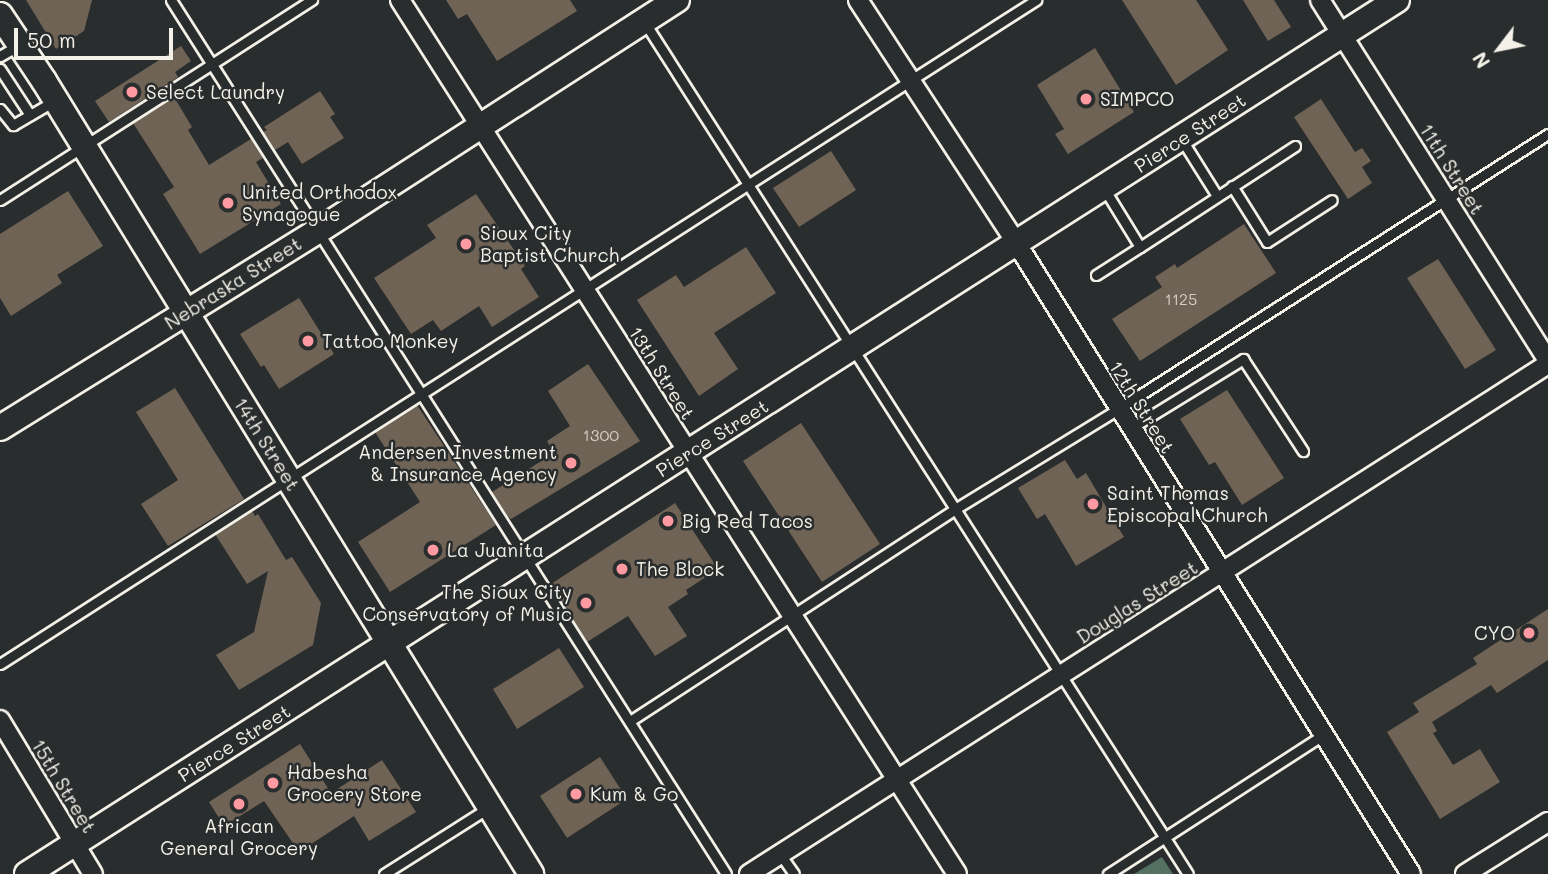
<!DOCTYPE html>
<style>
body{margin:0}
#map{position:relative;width:1548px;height:874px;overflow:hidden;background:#2a2d2e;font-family:Mali,sans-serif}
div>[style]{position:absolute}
.green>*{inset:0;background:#557161}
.building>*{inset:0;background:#6f6356}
.roads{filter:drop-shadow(2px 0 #f4f1e8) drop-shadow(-2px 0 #f4f1e8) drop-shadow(0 2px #f4f1e8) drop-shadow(0 -2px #f4f1e8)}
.service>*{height:9px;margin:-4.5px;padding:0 4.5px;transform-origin:4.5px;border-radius:4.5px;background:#2a2d2e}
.minor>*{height:18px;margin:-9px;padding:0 9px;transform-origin:9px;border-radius:9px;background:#2a2d2e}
.secondary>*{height:24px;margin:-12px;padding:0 12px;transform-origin:12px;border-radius:12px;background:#2a2d2e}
.dots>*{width:19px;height:19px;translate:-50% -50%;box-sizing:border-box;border:4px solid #2a2d2e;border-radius:50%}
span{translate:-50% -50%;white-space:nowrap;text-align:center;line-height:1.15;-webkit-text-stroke:5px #2a2d2e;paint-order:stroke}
.number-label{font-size:16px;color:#d3cec4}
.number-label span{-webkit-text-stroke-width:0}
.poi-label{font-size:19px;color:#f4f1e8}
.left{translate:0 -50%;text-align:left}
.right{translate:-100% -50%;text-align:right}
.street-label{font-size:19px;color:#f4f1e8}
.north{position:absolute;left:1464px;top:14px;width:70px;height:70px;-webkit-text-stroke:5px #2a2d2e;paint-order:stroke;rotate:238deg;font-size:19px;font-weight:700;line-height:28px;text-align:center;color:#f4f1e8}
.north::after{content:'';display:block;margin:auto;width:24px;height:32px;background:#f4f1e8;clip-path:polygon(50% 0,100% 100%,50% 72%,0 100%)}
.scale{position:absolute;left:14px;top:28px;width:159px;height:32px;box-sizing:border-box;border:4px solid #f4f1e8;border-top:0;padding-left:9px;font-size:21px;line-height:24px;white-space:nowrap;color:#f4f1e8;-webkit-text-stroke:5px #2a2d2e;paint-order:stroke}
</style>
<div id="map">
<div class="green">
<div style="clip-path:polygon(1162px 857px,1173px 874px,1134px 874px)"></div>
</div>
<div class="building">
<div style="clip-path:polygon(26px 0,92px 0,84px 31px,56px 49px)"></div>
<div style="clip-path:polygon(446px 0,570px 0,577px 11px,497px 61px,467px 14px,458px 19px)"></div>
<div style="clip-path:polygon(1122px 0,1196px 0,1228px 50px,1176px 85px)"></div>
<div style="clip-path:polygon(1243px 0,1274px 0,1291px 27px,1268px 41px)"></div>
<div style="clip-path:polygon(181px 46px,191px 61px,175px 72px,178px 77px,109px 122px,95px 101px)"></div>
<div style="clip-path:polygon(1095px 48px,1134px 112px,1068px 154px,1055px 134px,1064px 129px,1037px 85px)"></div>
<div style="clip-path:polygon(320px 91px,335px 114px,330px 117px,344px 138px,302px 164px,288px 142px,275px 150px,263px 132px,267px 130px,264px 127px)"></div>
<div style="clip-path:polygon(174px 97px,192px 127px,188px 130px,209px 165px,251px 139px,263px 158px,256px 162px,281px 204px,200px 254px,163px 194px,174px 187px,133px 123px)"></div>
<div style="clip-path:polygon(1321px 99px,1355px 152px,1362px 148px,1371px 161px,1362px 167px,1372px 183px,1348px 199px,1294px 117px)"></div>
<div style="clip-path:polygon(831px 151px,856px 190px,799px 227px,773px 188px)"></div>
<div style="clip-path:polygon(68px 191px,103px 246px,57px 275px,62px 283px,11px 316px,0 298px,0 234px)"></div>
<div style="clip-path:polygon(476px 194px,525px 266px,521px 269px,539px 297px,492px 327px,479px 306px,441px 331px,433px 320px,411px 334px,374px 278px,436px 238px,427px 225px)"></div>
<div style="clip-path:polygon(1244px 224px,1276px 273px,1140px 361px,1112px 319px,1162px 287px,1155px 277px,1175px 264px,1177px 268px)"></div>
<div style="clip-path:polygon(746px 247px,776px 293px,714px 333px,738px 369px,699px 396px,637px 300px,676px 275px,684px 287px)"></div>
<div style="clip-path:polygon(1438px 259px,1496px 350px,1465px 369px,1407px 278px)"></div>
<div style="clip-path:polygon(299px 298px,334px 354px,279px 389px,264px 365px,261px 367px,240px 334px)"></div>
<div style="clip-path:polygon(588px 364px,640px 441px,511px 519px,508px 517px,492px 492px,554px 453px,547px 441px,570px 426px,548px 391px)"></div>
<div style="clip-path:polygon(175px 388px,244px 499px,168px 546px,141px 504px,178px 480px,136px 412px)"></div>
<div style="clip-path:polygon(1227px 390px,1284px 478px,1242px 505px,1215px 462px,1209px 465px,1180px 419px)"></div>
<div style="clip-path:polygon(417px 405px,496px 525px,390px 592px,358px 542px,420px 502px,375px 432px)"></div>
<div style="clip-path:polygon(801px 423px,880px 544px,822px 582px,743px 461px)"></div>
<div style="clip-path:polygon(1065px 460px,1077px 479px,1086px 473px,1124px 537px,1076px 566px,1045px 514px,1037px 519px,1018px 488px)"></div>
<div style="clip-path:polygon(675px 503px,718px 569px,686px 590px,688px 594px,668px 607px,687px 636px,655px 656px,628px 616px,587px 642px,551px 584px)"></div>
<div style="clip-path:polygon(252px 511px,255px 516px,258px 514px,286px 560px,292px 557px,321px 603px,313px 645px,239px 690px,216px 655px,254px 632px,268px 571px,247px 584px,215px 534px)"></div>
<div style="clip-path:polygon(1548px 609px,1548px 660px,1497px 693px,1491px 685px,1432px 722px,1437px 731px,1433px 733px,1453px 765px,1480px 749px,1500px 782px,1440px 819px,1387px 732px,1419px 712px,1413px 703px,1477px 664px,1473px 658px)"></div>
<div style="clip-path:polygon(559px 648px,584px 687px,517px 729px,493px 689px)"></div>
<div style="clip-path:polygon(300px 744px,331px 793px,382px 760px,416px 812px,369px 841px,354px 816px,299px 852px,264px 801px,224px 826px,209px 802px)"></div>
<div style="clip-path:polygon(600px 757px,627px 799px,567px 838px,540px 796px)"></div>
</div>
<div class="roads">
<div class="service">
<div style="left:171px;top:0;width:1035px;rotate:57.58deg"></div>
<div style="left:645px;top:23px;width:1009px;rotate:57.46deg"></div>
<div style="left:0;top:56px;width:20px;rotate:-30deg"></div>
<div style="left:0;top:69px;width:55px;rotate:56.9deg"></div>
<div style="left:0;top:109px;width:21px;rotate:51deg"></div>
<div style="left:13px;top:125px;width:48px;rotate:-30.3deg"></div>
<div style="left:1182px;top:140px;width:66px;rotate:58deg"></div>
<div style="left:1232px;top:186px;width:66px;rotate:58deg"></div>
<div style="left:1267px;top:242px;width:77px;rotate:-32.9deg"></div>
<div style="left:0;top:200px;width:371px;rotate:-32.7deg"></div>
<div style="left:1140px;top:247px;width:185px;rotate:-33.1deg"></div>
<div style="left:1096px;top:275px;width:52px;rotate:-32.5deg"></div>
<div style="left:1140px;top:247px;width:67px;rotate:-121.6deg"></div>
<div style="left:1131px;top:428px;width:132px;rotate:-31.6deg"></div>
<div style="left:1243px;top:359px;width:110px;rotate:56.9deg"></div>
<div style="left:0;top:664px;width:1231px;rotate:-32.66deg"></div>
<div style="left:630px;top:721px;width:388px;rotate:-33.1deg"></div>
<div style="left:955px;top:509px;width:191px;rotate:-31.5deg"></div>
<div style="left:1118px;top:409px;width:510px;rotate:-32.6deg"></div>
<div style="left:780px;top:854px;width:24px;rotate:55deg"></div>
<div style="left:384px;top:874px;width:123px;rotate:-32.4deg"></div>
<div style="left:1108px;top:874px;width:256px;rotate:-32.9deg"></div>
</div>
<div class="minor">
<div style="left:400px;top:0;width:1036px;rotate:57.49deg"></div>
<div style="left:858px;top:0;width:291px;rotate:56.9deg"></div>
<div style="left:1017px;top:244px;width:743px;rotate:57.98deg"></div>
<div style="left:1320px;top:0;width:427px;rotate:57.7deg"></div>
<div style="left:0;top:720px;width:180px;rotate:58.9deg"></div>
<div style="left:749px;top:874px;width:948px;rotate:-32.55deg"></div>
<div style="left:1465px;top:874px;width:98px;rotate:-32.1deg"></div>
</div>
<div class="secondary">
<div style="left:0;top:15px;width:79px;rotate:56.3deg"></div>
<div style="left:44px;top:81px;width:931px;rotate:58.44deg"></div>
<div style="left:0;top:428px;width:374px;rotate:-31.8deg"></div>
<div style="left:318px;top:231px;width:427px;rotate:-32.8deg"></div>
<div style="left:27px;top:874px;width:1625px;rotate:-32.54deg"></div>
</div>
</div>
<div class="dots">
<div style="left:132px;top:92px;background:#ff9aa2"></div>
<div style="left:1086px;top:99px;background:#ff9aa2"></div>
<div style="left:228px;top:203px;background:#ff9aa2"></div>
<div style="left:466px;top:244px;background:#ff9aa2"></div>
<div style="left:308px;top:341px;background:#ff9aa2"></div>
<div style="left:571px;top:463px;background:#ff9aa2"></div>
<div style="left:1093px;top:504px;background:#ff9aa2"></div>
<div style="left:668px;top:521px;background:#ff9aa2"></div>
<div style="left:433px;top:550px;background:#ff9aa2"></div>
<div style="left:622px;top:569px;background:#ff9aa2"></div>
<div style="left:586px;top:603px;background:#ff9aa2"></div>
<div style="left:1529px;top:633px;background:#ff9aa2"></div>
<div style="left:273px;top:783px;background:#ff9aa2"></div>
<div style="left:576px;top:794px;background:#ff9aa2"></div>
<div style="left:239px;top:804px;background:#ff9aa2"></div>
</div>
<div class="number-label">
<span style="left:1181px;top:299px">1125</span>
<span style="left:601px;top:435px">1300</span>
</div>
<div class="poi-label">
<span class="left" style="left:146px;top:92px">Select Laundry</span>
<span class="left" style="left:1100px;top:99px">SIMPCO</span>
<span class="left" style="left:242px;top:203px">United Orthodox<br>Synagogue</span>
<span class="left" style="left:480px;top:244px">Sioux City<br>Baptist Church</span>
<span class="left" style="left:322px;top:341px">Tattoo Monkey</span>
<span class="right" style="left:557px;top:463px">Andersen Investment<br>&amp; Insurance Agency</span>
<span class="left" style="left:1107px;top:504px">Saint Thomas<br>Episcopal Church</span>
<span class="left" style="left:682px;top:521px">Big Red Tacos</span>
<span class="left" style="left:447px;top:550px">La Juanita</span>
<span class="left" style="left:636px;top:569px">The Block</span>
<span class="right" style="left:572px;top:603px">The Sioux City<br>Conservatory of Music</span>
<span class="right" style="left:1515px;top:633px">CYO</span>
<span class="left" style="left:287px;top:783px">Habesha<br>Grocery Store</span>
<span class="left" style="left:590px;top:794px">Kum &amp; Go</span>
<span style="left:239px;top:837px">African<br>General Grocery</span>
</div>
<div class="street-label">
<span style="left:1190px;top:133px;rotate:-33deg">Pierce Street</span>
<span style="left:1452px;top:169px;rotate:58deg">11th Street</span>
<span style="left:233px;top:283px;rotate:-32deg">Nebraska Street</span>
<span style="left:662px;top:373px;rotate:58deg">13th Street</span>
<span style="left:1142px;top:407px;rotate:58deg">12th Street</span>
<span style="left:712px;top:438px;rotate:-32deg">Pierce Street</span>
<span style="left:267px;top:444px;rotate:58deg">14th Street</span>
<span style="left:1137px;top:602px;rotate:-32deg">Douglas Street</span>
<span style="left:234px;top:743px;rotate:-32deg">Pierce Street</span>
<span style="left:64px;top:786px;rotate:59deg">15th Street</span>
</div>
<div class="north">N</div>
<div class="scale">50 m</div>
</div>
